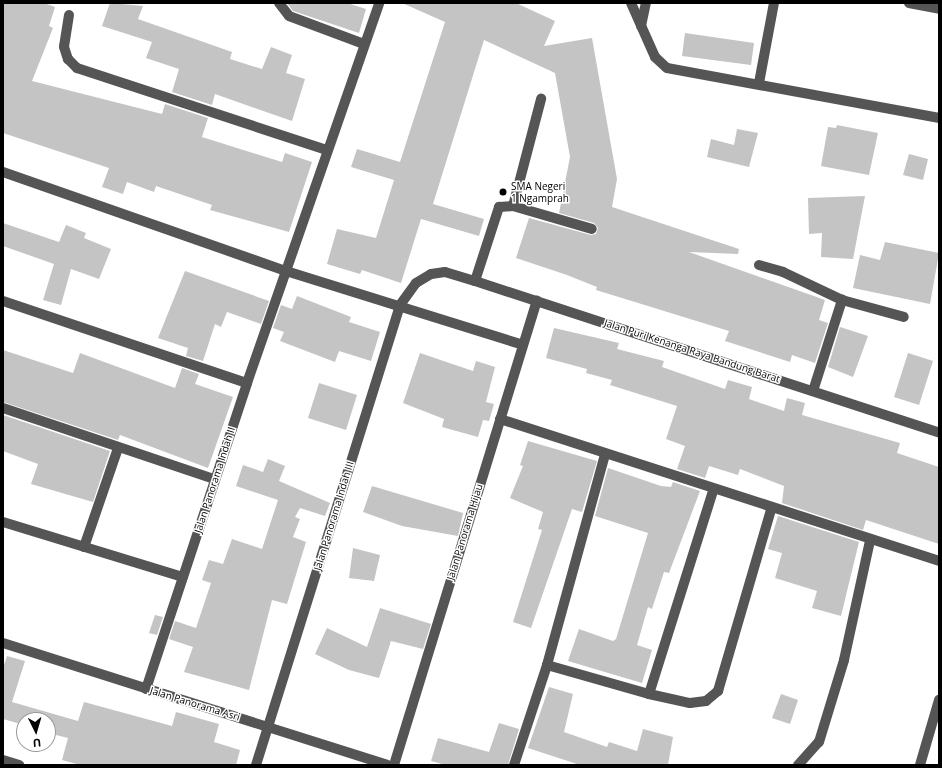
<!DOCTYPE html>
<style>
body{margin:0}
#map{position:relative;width:942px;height:768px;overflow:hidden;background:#fff;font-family:"Open Sans",sans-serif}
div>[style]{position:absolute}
.building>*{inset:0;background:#c4c4c4}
.minor>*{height:10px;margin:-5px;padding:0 5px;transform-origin:5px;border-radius:5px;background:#555}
.dots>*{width:11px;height:11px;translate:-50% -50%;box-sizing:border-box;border:2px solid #fff;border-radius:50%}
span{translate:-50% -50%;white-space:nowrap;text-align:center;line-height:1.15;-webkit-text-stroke:3px #fff;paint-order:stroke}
.poi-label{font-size:10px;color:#000}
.left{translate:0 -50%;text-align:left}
.street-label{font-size:10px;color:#000}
.frame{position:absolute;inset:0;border:4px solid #000;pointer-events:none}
.north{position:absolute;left:16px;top:712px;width:40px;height:40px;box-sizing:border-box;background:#fff;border:1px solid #999;border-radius:50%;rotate:175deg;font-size:11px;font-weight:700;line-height:16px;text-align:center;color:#000}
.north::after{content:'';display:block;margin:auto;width:14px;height:18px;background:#000;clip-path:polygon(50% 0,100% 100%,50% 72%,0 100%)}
</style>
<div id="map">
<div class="building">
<div style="clip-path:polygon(3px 3px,44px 3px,55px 7px,49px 26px,53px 28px,32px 81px,162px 114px,165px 104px,168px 105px,208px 118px,202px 137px,282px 162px,285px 153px,312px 162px,289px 232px,210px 210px,212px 205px,156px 186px,154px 192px,127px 182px,123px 194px,102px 187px,109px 168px,3px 133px)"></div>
<div style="clip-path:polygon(110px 3px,143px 6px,138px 19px,232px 52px,230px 59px,262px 69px,271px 47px,292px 55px,286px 73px,305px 79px,292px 121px,215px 94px,212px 105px,172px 92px,179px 69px,146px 58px,152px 42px,102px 26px)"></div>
<div style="clip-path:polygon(287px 3px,347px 3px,366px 9px,359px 33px,293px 11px)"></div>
<div style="clip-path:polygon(402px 3px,516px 3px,555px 21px,544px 46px,592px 38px,617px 179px,612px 207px,739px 249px,738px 254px,689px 252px,825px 300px,819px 320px,828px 323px,815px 363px,792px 355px,790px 362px,725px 341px,729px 331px,596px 290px,597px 287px,567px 275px,516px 258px,529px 218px,591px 235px,596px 234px,598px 228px,594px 223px,559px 213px,570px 157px,555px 73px,484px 40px,433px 204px,484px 219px,479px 236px,421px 219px,401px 283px,362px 270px,360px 274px,327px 264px,337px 229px,376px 238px,394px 180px,351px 167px,357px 149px,400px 162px,445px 22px)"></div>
<div style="clip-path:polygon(685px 33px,754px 43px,751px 65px,682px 56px)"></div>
<div style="clip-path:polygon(837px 125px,878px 133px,869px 175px,821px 166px,828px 127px,836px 128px)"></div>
<div style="clip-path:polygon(737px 129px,758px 133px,749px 167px,707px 157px,711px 139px,734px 145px)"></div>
<div style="clip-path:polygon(909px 154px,928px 159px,923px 180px,903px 175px)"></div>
<div style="clip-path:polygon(865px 196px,853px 259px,821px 257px,822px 233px,809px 234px,808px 198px)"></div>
<div style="clip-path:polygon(3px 223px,59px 242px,66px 225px,86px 233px,84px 238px,111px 249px,99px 279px,71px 269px,61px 305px,43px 300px,54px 264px,3px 246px)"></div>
<div style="clip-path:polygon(885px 242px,939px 253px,930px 304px,853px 288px,860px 255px,880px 260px)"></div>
<div style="clip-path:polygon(185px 271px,269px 301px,261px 324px,227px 312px,221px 327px,215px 324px,203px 361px,186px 356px,188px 348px,158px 338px)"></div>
<div style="clip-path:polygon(297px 296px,351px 317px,349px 322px,380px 332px,371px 361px,339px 351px,335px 362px,280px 341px,284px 332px,273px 328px,281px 305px,292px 309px)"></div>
<div style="clip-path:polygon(840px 327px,868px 336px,853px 377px,828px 367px)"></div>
<div style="clip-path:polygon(554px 328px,619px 343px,617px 349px,664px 361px,662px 367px,725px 389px,728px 380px,752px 387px,749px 399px,784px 411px,787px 398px,805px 403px,802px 415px,900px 443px,897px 453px,939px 467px,939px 544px,866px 520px,863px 530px,782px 503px,784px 486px,740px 469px,738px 475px,709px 466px,705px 478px,677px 469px,685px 446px,666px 439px,677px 406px,610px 385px,612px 380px,586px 373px,587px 369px,546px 358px)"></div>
<div style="clip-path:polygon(3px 350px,73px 373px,80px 353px,175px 388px,182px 368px,199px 374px,195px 384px,233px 397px,208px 468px,120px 435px,118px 440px,3px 402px)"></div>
<div style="clip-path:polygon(420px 353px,473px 371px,476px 361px,495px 367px,486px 402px,494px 404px,489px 421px,483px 420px,478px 437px,442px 427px,444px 419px,403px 403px)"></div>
<div style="clip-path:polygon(908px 353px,933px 361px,919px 405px,894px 397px)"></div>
<div style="clip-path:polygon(319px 383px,357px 395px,346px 430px,308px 418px)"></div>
<div style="clip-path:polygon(3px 415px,110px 451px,93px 502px,31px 484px,38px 464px,3px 451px)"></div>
<div style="clip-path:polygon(528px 441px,597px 461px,582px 512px,572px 509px,531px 628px,513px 622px,542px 530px,538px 529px,543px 512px,510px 498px,523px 466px,520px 465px)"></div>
<div style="clip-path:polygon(268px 459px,285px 466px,279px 481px,330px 503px,325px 516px,300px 508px,295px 517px,300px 519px,293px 537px,306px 542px,287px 604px,272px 600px,249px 690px,184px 672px,193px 647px,169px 639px,175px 621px,196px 628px,211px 583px,202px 580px,209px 560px,223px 564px,232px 539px,262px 549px,278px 500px,236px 486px,243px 465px,263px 472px)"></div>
<div style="clip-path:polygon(608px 468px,661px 486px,671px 487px,673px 482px,700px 491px,669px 573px,664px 572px,652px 609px,648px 607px,637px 645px,652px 650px,642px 683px,568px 661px,579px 629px,613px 641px,616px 639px,648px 533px,595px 516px)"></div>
<div style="clip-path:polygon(372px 486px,463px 513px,458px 536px,402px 526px,363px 512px)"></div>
<div style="clip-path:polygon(778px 516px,859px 542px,841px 616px,812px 608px,817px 591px,775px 578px,782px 553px,768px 549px)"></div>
<div style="clip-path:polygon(353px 548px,380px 555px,374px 581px,349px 578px)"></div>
<div style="clip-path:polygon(380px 608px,431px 624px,423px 649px,391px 641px,379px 678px,349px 670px,315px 654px,327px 628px,367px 647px)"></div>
<div style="clip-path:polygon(155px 615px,163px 617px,157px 635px,149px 633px)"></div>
<div style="clip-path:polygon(7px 656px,25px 661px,12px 702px,78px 721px,84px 702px,172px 726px,176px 712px,219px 724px,214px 742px,240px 750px,236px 765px,80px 765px,62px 760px,68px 738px,48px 733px,48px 720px,24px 720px,24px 725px,3px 719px,3px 668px)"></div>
<div style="clip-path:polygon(549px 687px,573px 694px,564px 732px,607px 747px,609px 742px,637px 751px,643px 729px,673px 737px,668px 765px,580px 765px,528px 748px)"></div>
<div style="clip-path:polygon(781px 694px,798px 700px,790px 724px,772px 718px)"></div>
<div style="clip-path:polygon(499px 723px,519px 729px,508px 765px,446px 765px,431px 761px,438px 738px,489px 752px)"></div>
</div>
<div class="minor">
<div style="left:279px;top:3px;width:16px;rotate:52deg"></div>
<div style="left:289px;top:16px;width:80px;rotate:20.5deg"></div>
<div style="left:631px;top:3px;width:59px;rotate:66deg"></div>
<div style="left:655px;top:57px;width:16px;rotate:43deg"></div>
<div style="left:667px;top:68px;width:277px;rotate:10.4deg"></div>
<div style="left:909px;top:3px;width:31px;rotate:11deg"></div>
<div style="left:69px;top:15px;width:32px;rotate:99deg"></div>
<div style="left:64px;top:47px;width:13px;rotate:72deg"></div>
<div style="left:68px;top:59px;width:13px;rotate:45deg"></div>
<div style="left:77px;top:68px;width:262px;rotate:18.2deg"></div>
<div style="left:641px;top:26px;width:24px;rotate:-78deg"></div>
<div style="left:759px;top:83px;width:81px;rotate:-79.4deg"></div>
<div style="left:3px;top:172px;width:300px;rotate:19.3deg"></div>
<div style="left:286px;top:271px;width:248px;rotate:17.3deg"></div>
<div style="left:513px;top:206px;width:111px;rotate:-75.3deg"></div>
<div style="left:759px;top:265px;width:25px;rotate:16deg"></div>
<div style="left:783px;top:272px;width:65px;rotate:25.4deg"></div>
<div style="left:842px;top:300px;width:64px;rotate:15.3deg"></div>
<div style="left:475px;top:281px;width:78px;rotate:-72deg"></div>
<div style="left:499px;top:207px;width:14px;rotate:-4deg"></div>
<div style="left:513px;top:206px;width:82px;rotate:16.2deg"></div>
<div style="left:3px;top:301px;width:257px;rotate:18.6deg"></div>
<div style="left:813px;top:391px;width:96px;rotate:-72.3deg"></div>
<div style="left:3px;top:408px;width:223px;rotate:18.6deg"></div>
<div style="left:500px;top:419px;width:461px;rotate:17.9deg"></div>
<div style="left:3px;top:522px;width:188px;rotate:17deg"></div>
<div style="left:84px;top:547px;width:105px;rotate:-71deg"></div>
<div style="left:3px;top:643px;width:403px;rotate:17.6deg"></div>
<div style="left:547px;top:665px;width:106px;rotate:15.9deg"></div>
<div style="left:649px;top:694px;width:42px;rotate:12.4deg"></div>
<div style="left:690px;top:703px;width:16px;rotate:-7deg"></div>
<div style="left:706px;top:701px;width:16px;rotate:-40deg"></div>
<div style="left:718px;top:691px;width:189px;rotate:-73.7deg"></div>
<div style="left:146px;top:689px;width:322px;rotate:-71.7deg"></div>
<div style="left:247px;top:383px;width:402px;rotate:-70.8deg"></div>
<div style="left:649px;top:694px;width:213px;rotate:-72.5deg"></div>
<div style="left:3px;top:760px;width:17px;rotate:17deg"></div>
<div style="left:256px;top:765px;width:482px;rotate:-72.6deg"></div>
<div style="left:400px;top:305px;width:27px;rotate:-54deg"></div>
<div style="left:416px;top:283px;width:17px;rotate:-31deg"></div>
<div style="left:431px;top:274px;width:14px;rotate:-8deg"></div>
<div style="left:445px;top:272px;width:31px;rotate:17deg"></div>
<div style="left:475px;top:281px;width:488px;rotate:18.1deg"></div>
<div style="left:394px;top:765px;width:486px;rotate:-72.9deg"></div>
<div style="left:514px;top:765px;width:105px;rotate:-71.7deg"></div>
<div style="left:547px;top:665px;width:218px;rotate:-74.6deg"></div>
<div style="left:798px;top:765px;width:31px;rotate:-48deg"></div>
<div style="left:819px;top:742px;width:86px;rotate:-73deg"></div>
<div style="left:844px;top:660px;width:122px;rotate:-77.7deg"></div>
<div style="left:920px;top:765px;width:68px;rotate:-73.7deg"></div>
</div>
<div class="dots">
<div style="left:503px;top:192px;background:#000"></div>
</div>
<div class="poi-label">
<span class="left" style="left:511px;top:192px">SMA Negeri<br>1 Ngamprah</span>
</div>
<div class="street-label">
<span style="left:692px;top:351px;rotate:18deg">Jalan Puri Kenanga Raya Bandung Barat</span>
<span style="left:215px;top:480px;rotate:-72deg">Jalan Panorama Indah II</span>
<span style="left:334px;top:516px;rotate:-73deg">Jalan Panorama Indah III</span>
<span style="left:465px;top:532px;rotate:-73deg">Jalan Panorama Hijau</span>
<span style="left:195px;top:704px;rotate:17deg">Jalan Panorama Asri</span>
</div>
<div class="frame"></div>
<div class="north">U</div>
</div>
